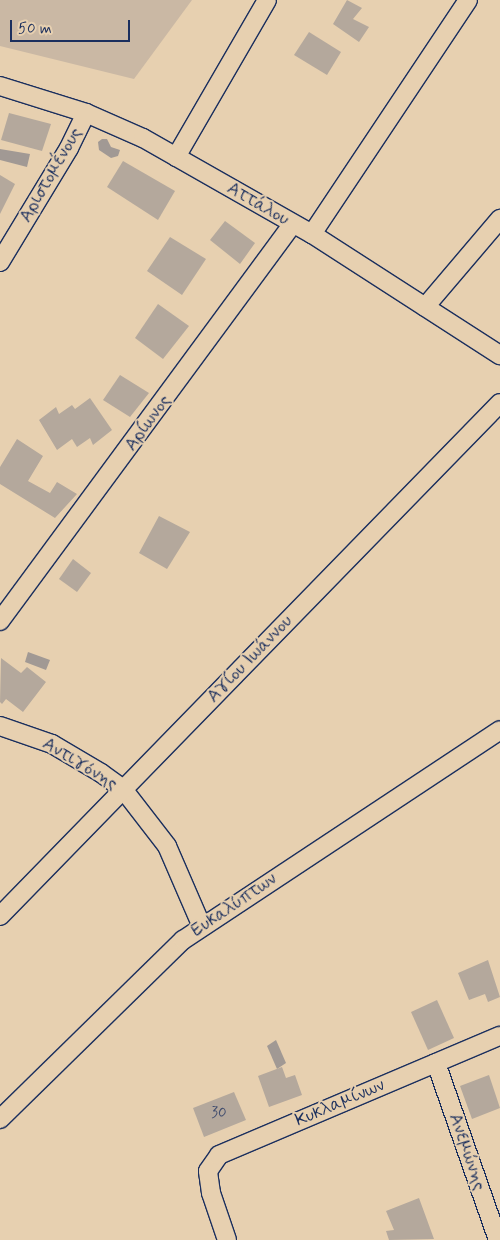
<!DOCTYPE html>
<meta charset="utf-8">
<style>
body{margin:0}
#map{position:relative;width:500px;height:1240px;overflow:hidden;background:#e7d0b0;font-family:Mynerve,sans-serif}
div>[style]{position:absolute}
.green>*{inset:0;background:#cab8a4}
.water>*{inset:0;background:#a19994}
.building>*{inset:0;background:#b4a89c}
.roads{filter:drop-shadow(1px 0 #1b2f5e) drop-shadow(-1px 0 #1b2f5e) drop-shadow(0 1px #1b2f5e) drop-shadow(0 -1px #1b2f5e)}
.minor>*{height:18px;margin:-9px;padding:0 9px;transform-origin:9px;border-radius:9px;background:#e7d0b0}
span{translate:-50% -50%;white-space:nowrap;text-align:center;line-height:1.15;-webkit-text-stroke:4px #e7d0b0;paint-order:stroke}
.number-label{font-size:15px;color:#414d6e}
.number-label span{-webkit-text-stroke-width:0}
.street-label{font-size:18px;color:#1b2f5e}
.scale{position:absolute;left:10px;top:20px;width:120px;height:22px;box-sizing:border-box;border:2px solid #1b2f5e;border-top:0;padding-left:6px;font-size:15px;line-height:18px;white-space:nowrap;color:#1b2f5e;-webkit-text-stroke:4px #e7d0b0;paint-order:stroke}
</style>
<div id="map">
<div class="green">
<div style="clip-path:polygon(0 0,192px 0,134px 79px,0 46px)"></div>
</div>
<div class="water">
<div style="clip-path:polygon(102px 139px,107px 139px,111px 147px,120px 150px,118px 156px,111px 158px,99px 150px,98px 142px)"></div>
<div style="clip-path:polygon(0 149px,30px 154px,27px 167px,0 160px)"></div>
<div style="clip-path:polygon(28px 652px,50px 660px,46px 670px,25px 662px)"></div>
<div style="clip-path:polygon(276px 1040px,286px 1063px,277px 1069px,267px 1046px)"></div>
</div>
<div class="building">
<div style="clip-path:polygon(347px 0,362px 8px,353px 19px,369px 27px,359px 42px,333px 24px)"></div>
<div style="clip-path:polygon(309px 32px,341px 52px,327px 75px,294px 55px)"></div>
<div style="clip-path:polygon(9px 113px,51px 124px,42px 151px,1px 140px)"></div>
<div style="clip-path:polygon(123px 161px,175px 191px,158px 220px,107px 187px)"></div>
<div style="clip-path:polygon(0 175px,15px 184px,0 214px)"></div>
<div style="clip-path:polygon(225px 221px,255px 243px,240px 264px,210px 240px)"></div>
<div style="clip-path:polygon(170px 237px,206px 259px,182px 295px,147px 271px)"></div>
<div style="clip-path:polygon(158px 304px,189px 326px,163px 359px,135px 338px)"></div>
<div style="clip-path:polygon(120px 375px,149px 393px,130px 417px,103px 400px)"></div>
<div style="clip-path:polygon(90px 398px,112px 430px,93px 445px,90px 438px,77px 447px,72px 439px,57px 450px,39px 420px,56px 407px,59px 414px,72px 405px,75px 409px)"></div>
<div style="clip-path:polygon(17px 439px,43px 456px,28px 481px,50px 493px,57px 482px,77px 494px,55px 518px,0 484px,0 467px)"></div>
<div style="clip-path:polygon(159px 516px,190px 532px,167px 569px,139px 553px)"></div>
<div style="clip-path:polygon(73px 559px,91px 573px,77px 592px,59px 579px)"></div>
<div style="clip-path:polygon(1px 658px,21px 673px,27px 667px,46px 682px,23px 712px,6px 699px,2px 704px,0 702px)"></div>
<div style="clip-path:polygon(488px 960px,500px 997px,488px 1002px,485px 994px,469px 1000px,458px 973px)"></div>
<div style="clip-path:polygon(437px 1000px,454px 1038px,428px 1050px,411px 1012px)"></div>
<div style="clip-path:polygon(282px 1067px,286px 1078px,295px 1075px,302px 1095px,269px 1107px,258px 1076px)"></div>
<div style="clip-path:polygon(489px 1075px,500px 1108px,472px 1119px,460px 1086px)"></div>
<div style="clip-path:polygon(234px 1092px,246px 1120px,204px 1137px,193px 1108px)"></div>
<div style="clip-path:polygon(419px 1198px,434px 1239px,389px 1240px,386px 1231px,394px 1230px,386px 1211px)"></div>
</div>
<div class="roads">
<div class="minor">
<div style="left:0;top:86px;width:90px;rotate:17.4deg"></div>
<div style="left:86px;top:113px;width:62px;rotate:23.7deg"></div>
<div style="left:143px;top:138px;width:194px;rotate:29.6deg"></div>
<div style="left:312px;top:234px;width:224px;rotate:32.8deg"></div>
<div style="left:176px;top:157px;width:181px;rotate:-59.9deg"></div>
<div style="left:312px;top:234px;width:281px;rotate:-56.3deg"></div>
<div style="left:0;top:262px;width:133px;rotate:-58.8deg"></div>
<div style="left:69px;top:148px;width:39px;rotate:-64deg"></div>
<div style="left:425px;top:307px;width:116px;rotate:-49.6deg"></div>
<div style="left:0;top:621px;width:493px;rotate:-53.6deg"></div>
<div style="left:0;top:726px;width:55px;rotate:19.1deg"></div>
<div style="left:52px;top:744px;width:57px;rotate:30.6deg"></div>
<div style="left:101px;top:773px;width:27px;rotate:36deg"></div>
<div style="left:123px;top:789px;width:72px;rotate:52.3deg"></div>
<div style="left:167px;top:846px;width:88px;rotate:66.6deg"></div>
<div style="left:0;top:916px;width:716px;rotate:-45.74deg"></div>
<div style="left:436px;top:1063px;width:188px;rotate:70.7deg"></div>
<div style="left:0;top:1119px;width:256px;rotate:-44.4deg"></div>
<div style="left:183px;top:940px;width:380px;rotate:-33.5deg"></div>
<div style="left:227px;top:1240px;width:50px;rotate:-108.8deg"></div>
<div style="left:211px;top:1193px;width:22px;rotate:-98deg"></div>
<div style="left:208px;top:1171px;width:19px;rotate:-55deg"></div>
<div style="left:219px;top:1155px;width:305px;rotate:-23deg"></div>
</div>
</div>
<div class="number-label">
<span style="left:219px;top:1114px">30</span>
</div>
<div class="street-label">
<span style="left:51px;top:175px;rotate:-60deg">Αριστομένους</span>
<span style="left:258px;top:204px;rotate:30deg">Αττάλου</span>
<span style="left:148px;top:423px;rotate:-54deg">Αρίωνος</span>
<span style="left:250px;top:659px;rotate:-46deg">Αγίου Ιωάννου</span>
<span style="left:80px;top:764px;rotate:31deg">Αντιγόνης</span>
<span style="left:234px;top:905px;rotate:-34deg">Ευκαλύπτων</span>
<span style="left:340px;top:1103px;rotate:-23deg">Κυκλαμίνων</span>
<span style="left:467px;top:1152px;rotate:71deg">Ανεμώνης</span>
</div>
<div class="scale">50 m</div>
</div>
